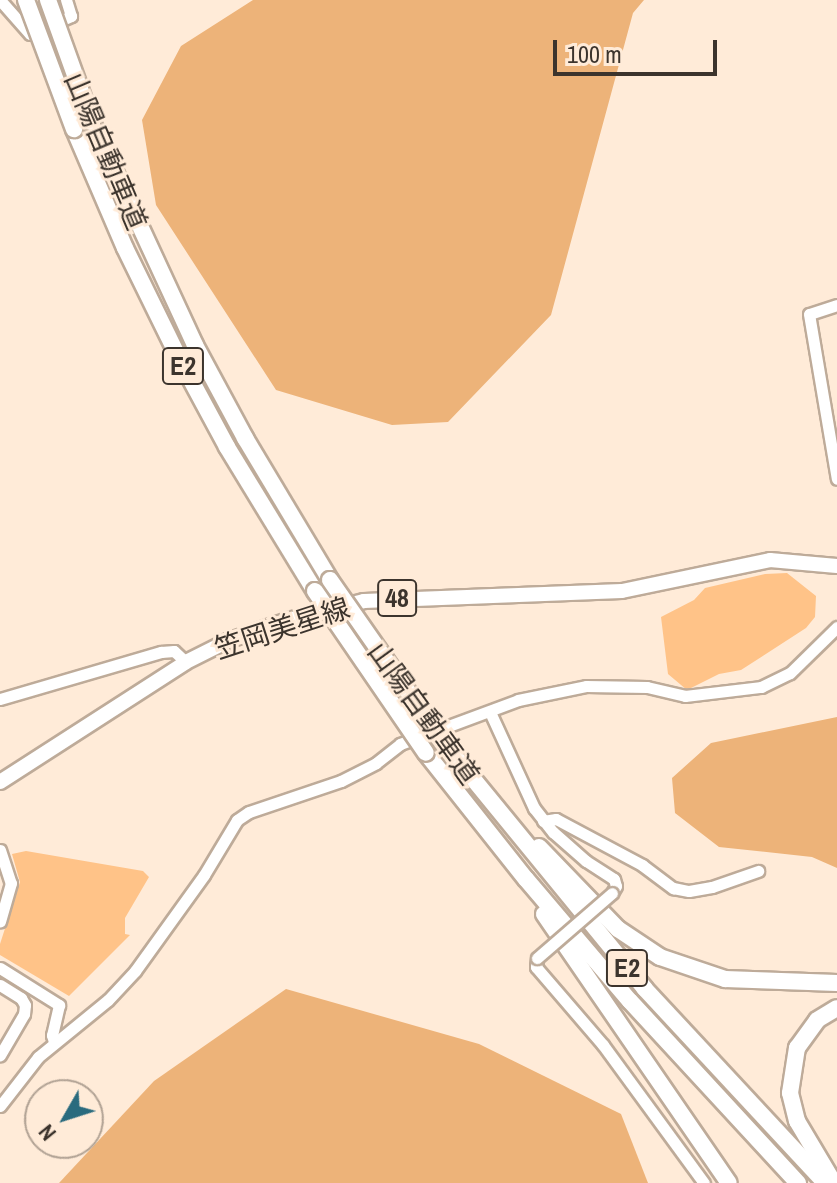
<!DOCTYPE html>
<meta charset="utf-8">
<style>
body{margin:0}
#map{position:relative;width:837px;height:1183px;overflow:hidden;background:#ffebd8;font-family:"Archivo Narrow","Noto Sans JP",sans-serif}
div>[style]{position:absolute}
.forest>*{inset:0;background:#edb379}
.water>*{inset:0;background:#ffc388}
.roads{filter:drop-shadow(2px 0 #beab99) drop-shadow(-2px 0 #beab99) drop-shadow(0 2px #beab99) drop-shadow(0 -2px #beab99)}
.minor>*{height:11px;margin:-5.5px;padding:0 5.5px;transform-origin:5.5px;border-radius:5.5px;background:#fff}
.major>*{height:14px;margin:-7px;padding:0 7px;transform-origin:7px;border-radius:7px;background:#fff}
.highway>*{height:16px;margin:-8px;padding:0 8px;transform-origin:8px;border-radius:8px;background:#fff}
.bridges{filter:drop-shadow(2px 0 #beab99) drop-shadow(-2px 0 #beab99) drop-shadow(0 2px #beab99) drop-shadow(0 -2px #beab99)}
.minor-bridge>*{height:11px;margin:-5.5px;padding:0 5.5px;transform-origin:5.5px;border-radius:5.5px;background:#fff}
.highway-bridge>*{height:16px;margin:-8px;padding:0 8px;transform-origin:8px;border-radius:8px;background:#fff}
span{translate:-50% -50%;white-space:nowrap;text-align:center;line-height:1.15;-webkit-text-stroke:6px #ffebd8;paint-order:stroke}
.shield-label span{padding:2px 6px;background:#ffebd8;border:2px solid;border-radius:6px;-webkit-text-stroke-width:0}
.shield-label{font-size:26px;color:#3c342d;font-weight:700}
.street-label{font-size:28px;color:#3c342d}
.north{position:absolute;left:24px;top:1079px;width:80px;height:80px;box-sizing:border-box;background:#ffebd8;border:2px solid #b1a294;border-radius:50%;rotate:231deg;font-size:22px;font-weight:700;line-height:32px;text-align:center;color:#3c342d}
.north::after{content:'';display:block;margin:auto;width:28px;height:36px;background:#2a6b7e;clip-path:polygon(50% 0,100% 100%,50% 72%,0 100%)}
.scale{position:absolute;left:553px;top:40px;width:164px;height:36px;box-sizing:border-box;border:4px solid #3c342d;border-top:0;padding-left:10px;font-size:24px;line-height:28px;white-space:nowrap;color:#3c342d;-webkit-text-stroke:6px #ffebd8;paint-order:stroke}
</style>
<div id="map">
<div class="forest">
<div style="clip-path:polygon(253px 0,644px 0,633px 13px,551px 315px,448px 422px,392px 425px,276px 390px,156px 205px,142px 120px,181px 46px)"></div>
<div style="clip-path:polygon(837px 717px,837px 868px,812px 857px,719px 847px,675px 813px,672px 778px,711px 743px)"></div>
<div style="clip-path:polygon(286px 989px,479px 1044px,621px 1114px,648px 1183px,59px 1183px,154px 1081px)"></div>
</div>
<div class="water">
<div style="clip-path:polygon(787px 573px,816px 596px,815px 617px,806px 628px,741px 670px,719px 674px,687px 690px,668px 674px,661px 617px,694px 600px,705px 588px,765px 574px)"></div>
<div style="clip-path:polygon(26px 851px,143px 871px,149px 877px,125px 918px,125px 934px,130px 935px,69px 996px,0 955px,0 944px,20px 882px,12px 854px)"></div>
</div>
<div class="roads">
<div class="minor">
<div style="left:0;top:0;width:45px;rotate:48.6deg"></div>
<div style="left:30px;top:34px;width:45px;rotate:-23.7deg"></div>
<div style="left:71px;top:16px;width:17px;rotate:-107deg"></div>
<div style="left:837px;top:305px;width:29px;rotate:162deg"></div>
<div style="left:809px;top:314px;width:167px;rotate:80.4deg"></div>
<div style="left:0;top:699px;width:168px;rotate:-16.3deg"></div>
<div style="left:161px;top:652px;width:13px;rotate:-4deg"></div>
<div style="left:174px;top:651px;width:16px;rotate:43deg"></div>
<div style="left:490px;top:712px;width:106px;rotate:65.4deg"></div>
<div style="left:534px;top:808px;width:31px;rotate:52deg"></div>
<div style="left:553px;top:832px;width:44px;rotate:41.3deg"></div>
<div style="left:586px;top:861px;width:33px;rotate:33deg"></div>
<div style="left:614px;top:879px;width:7px;rotate:74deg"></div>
<div style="left:616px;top:886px;width:8px;rotate:120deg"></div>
<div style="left:543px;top:821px;width:13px;rotate:-9deg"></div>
<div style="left:556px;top:819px;width:98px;rotate:28.1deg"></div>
<div style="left:642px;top:865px;width:39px;rotate:37deg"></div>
<div style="left:673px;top:888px;width:16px;rotate:11deg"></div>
<div style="left:689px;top:891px;width:23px;rotate:-10deg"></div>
<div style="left:712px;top:887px;width:49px;rotate:-19.2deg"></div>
<div style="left:0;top:850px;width:35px;rotate:72deg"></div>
<div style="left:11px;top:883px;width:40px;rotate:106deg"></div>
<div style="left:537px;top:958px;width:9px;rotate:96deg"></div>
<div style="left:536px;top:967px;width:103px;rotate:49.3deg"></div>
<div style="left:603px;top:1045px;width:171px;rotate:53.8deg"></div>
<div style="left:0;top:968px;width:70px;rotate:32.1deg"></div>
<div style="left:59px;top:1005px;width:31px;rotate:103deg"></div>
<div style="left:52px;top:1035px;width:7px;rotate:74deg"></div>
<div style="left:0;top:985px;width:25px;rotate:32deg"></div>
<div style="left:21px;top:998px;width:8px;rotate:60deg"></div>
<div style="left:25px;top:1005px;width:9px;rotate:96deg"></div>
<div style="left:24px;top:1014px;width:48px;rotate:120.3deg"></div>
<div style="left:0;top:1106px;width:62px;rotate:-52.2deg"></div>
<div style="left:38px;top:1057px;width:90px;rotate:-39.2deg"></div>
<div style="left:108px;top:1000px;width:40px;rotate:-47deg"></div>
<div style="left:135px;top:971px;width:118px;rotate:-54.3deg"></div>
<div style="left:204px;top:875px;width:64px;rotate:-59deg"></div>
<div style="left:237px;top:820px;width:14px;rotate:-34deg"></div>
<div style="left:249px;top:812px;width:97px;rotate:-18.6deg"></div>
<div style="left:341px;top:781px;width:39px;rotate:-27deg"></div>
<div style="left:376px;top:763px;width:31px;rotate:-38deg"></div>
<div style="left:400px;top:744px;width:126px;rotate:-20.4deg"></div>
<div style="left:518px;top:700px;width:69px;rotate:-11.6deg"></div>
<div style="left:586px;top:686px;width:61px;rotate:0.9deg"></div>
<div style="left:647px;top:687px;width:39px;rotate:13deg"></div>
<div style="left:685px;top:696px;width:77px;rotate:-6.8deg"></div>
<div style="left:761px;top:687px;width:32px;rotate:-26deg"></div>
<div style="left:790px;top:673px;width:66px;rotate:-44.4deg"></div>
</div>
<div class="major">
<div style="left:0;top:782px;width:221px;rotate:-32.8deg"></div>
<div style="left:186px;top:662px;width:49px;rotate:-26.6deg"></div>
<div style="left:230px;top:640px;width:61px;rotate:-19deg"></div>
<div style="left:288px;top:620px;width:78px;rotate:-14deg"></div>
<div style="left:364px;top:601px;width:258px;rotate:-2.2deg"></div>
<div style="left:622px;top:591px;width:151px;rotate:-11.8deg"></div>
<div style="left:770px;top:560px;width:67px;rotate:5.1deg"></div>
</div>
<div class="highway">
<div style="left:92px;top:122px;width:246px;rotate:65.2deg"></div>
<div style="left:195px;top:345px;width:106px;rotate:61.7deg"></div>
<div style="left:245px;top:438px;width:165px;rotate:59.1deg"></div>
<div style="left:74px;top:129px;width:129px;rotate:66.8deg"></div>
<div style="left:125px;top:248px;width:118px;rotate:63.9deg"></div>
<div style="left:177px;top:354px;width:106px;rotate:61.7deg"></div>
<div style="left:227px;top:447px;width:169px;rotate:58.6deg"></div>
<div style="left:443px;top:742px;width:319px;rotate:50.7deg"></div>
<div style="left:645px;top:989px;width:265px;rotate:47.1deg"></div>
<div style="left:426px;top:753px;width:161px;rotate:51.6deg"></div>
<div style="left:526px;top:879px;width:160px;rotate:49.6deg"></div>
<div style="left:630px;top:1001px;width:248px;rotate:47.3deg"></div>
<div style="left:539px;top:847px;width:114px;rotate:46.1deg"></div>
<div style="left:618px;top:929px;width:50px;rotate:33.7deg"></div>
<div style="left:660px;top:957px;width:69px;rotate:18.7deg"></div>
<div style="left:725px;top:979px;width:112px;rotate:2deg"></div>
<div style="left:544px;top:914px;width:326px;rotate:55.5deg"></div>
<div style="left:831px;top:1178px;width:66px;rotate:-120.8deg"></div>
<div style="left:797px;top:1121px;width:29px;rotate:-104deg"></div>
<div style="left:790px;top:1093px;width:46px;rotate:-81.2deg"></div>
<div style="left:797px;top:1048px;width:34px;rotate:-54deg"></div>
<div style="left:817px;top:1020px;width:23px;rotate:-31deg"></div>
</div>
</div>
<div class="bridges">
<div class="minor-bridge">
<div style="left:537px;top:958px;width:99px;rotate:-40.9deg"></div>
</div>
<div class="highway-bridge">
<div style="left:26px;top:0;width:138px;rotate:69.6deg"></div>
<div style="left:48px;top:0;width:130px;rotate:70.2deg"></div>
<div style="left:330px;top:580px;width:198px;rotate:55.1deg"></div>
<div style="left:315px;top:591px;width:196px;rotate:55.6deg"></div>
</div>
</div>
<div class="shield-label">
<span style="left:183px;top:366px">E2</span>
<span style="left:397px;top:598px">48</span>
<span style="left:627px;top:968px">E2</span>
</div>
<div class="street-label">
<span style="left:106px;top:151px;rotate:67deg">山陽自動車道</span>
<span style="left:282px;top:628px;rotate:-18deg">笠岡美星線</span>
<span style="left:424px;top:713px;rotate:54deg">山陽自動車道</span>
</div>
<div class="north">N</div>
<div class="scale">100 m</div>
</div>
